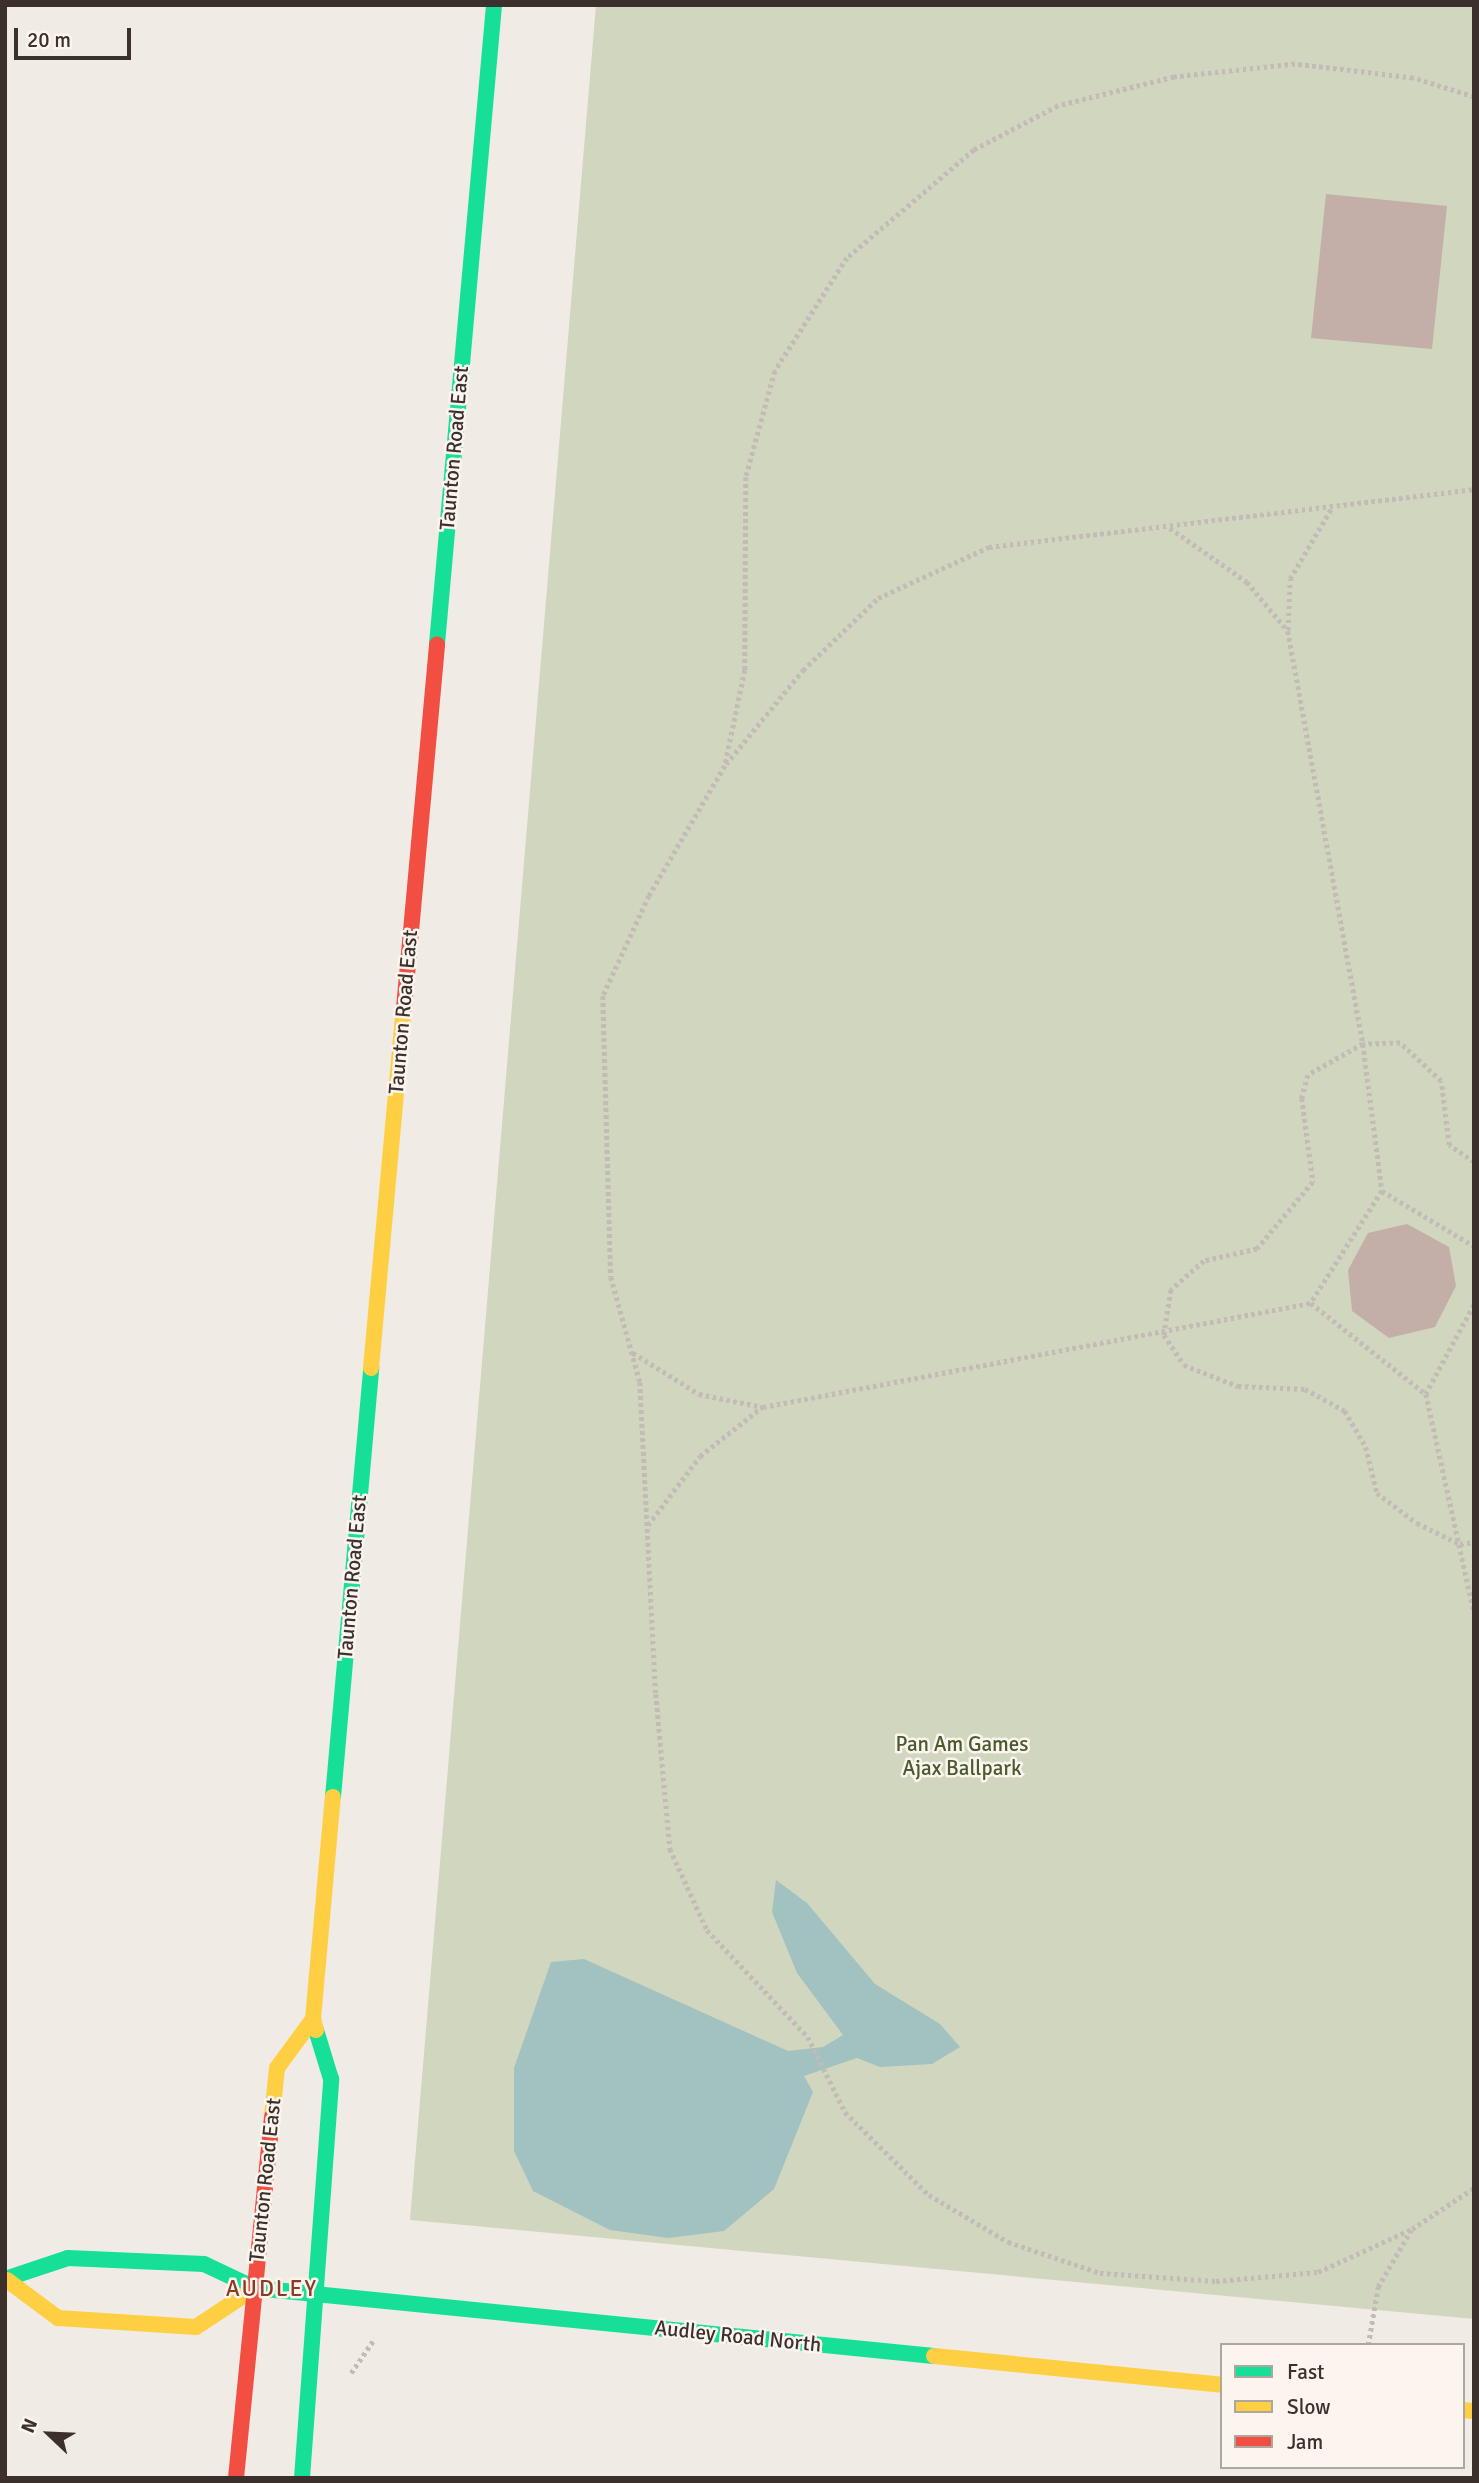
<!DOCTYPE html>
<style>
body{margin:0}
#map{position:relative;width:1479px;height:2483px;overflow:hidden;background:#f0ebe5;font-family:Signika,sans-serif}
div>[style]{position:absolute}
.green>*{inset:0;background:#d1d6bf}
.water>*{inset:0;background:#a1c2c1}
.building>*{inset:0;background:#c3afa7}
.path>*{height:4.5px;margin-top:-2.25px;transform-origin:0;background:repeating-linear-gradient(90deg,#c2bbb6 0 3.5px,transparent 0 7px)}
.fast>*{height:16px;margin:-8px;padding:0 8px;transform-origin:8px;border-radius:8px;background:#16e098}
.slow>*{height:16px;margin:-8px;padding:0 8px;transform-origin:8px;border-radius:8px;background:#ffcf43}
.jam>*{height:16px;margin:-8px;padding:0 8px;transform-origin:8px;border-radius:8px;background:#f24e42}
span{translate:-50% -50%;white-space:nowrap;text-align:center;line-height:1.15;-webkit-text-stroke:5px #fbf5ee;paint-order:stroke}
.street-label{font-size:21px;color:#3b302b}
.park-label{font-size:21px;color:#4a5a2e}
.neighbourhood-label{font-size:23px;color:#8c3b22;letter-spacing:2px}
.frame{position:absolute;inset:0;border:7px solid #3b302b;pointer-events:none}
.legend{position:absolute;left:1220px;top:2343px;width:245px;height:126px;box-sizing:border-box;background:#fbf5ee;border:2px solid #aea6a0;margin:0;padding:9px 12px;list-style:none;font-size:21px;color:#3b302b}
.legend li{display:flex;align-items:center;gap:14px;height:35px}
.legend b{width:35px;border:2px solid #aea6a0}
.north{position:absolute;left:14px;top:2399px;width:70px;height:70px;-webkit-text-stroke:5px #fbf5ee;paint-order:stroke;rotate:293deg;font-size:19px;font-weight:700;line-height:28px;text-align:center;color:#3b302b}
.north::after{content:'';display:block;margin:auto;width:24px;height:32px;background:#3b302b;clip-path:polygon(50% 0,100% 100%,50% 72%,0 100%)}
.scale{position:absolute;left:14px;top:28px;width:117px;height:32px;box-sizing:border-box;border:4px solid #3b302b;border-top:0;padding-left:9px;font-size:21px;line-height:24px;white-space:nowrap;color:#3b302b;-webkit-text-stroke:5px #fbf5ee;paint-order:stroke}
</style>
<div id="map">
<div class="green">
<div style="clip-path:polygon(596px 5px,1474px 5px,1474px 2319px,410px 2220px)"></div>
</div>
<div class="water">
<div style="clip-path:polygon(776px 1880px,807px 1903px,875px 1984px,940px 2024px,960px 2047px,932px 2064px,880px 2067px,857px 2058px,804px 2076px,813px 2092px,774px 2189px,724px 2231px,668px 2238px,610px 2230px,533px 2191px,514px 2151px,514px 2068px,551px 1962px,584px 1959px,788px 2051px,823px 2047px,843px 2035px,797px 1973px,772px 1912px)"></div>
</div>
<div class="building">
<div style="clip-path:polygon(1326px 194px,1447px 206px,1432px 349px,1311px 338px)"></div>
<div style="clip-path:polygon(1407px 1224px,1449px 1247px,1456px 1286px,1435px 1327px,1389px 1338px,1352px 1311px,1348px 1270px,1368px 1233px)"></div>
</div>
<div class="path">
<div style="left:1474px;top:97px;width:64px;rotate:-162.7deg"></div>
<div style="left:1413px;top:78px;width:119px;rotate:-173.2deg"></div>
<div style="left:1295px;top:64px;width:122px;rotate:173.9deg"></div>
<div style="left:1174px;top:77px;width:120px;rotate:166deg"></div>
<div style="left:1058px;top:106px;width:95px;rotate:152.4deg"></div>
<div style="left:974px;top:150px;width:167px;rotate:139.6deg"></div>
<div style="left:847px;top:258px;width:134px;rotate:122.5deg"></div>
<div style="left:775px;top:371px;width:110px;rotate:105.3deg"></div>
<div style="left:746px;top:477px;width:193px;rotate:90.3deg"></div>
<div style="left:745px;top:670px;width:98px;rotate:101.8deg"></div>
<div style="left:725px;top:766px;width:151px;rotate:120.3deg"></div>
<div style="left:649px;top:896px;width:110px;rotate:114.7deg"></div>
<div style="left:603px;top:996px;width:281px;rotate:88.4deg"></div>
<div style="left:611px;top:1277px;width:109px;rotate:74.6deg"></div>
<div style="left:640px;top:1382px;width:312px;rotate:87.1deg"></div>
<div style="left:656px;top:1694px;width:156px;rotate:84.8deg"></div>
<div style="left:670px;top:1849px;width:89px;rotate:65.4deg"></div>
<div style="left:707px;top:1930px;width:147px;rotate:46.7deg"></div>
<div style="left:808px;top:2037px;width:84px;rotate:63.7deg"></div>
<div style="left:845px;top:2112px;width:118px;rotate:44.7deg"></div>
<div style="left:929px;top:2195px;width:92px;rotate:30.7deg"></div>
<div style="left:1008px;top:2242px;width:97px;rotate:18.6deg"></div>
<div style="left:1100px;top:2273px;width:116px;rotate:3.9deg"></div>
<div style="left:1216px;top:2281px;width:102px;rotate:-5deg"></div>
<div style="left:1318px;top:2272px;width:103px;rotate:-24.6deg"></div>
<div style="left:1412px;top:2229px;width:74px;rotate:-33.5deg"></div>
<div style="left:1170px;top:528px;width:94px;rotate:35deg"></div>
<div style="left:1247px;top:582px;width:64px;rotate:50.1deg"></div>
<div style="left:1288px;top:631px;width:420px;rotate:79.7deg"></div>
<div style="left:1363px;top:1044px;width:148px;rotate:82.6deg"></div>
<div style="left:1382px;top:1191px;width:133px;rotate:122.4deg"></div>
<div style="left:1288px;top:630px;width:51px;rotate:-87.8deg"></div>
<div style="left:1290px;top:579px;width:83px;rotate:-59.7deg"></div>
<div style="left:726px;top:764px;width:122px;rotate:-50.7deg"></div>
<div style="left:803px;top:670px;width:104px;rotate:-43.8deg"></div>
<div style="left:878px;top:598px;width:122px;rotate:-24.7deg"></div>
<div style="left:989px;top:547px;width:488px;rotate:-6.8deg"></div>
<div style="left:1474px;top:1162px;width:30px;rotate:-146deg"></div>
<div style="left:1449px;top:1145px;width:64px;rotate:-97.1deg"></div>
<div style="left:1441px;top:1081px;width:56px;rotate:-137.2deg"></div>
<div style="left:1400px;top:1043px;width:37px;rotate:178deg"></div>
<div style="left:1363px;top:1044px;width:63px;rotate:150.6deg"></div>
<div style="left:1308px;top:1075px;width:24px;rotate:105deg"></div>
<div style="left:1302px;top:1098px;width:85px;rotate:82.5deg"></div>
<div style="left:1313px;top:1182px;width:87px;rotate:129.9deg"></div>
<div style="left:1257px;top:1249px;width:54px;rotate:167.2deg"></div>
<div style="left:1204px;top:1261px;width:44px;rotate:138.7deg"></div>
<div style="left:1171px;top:1290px;width:46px;rotate:98.8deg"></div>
<div style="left:1164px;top:1335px;width:36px;rotate:56deg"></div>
<div style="left:1184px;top:1365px;width:58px;rotate:21.3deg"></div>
<div style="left:1238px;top:1386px;width:67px;rotate:2.6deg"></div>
<div style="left:1305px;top:1389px;width:46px;rotate:28.8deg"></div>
<div style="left:1345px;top:1411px;width:42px;rotate:59.7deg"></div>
<div style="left:1366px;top:1447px;width:47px;rotate:76.6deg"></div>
<div style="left:1377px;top:1493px;width:50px;rotate:36.9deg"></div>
<div style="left:1417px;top:1523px;width:48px;rotate:26deg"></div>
<div style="left:1460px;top:1544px;width:14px;rotate:-8deg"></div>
<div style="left:1382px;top:1191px;width:107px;rotate:30.9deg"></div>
<div style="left:1474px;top:1305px;width:101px;rotate:118.3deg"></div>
<div style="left:1426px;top:1394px;width:224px;rotate:77.6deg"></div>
<div style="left:633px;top:1353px;width:78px;rotate:31.8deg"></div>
<div style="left:699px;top:1394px;width:65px;rotate:11.5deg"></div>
<div style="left:763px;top:1407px;width:558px;rotate:-10.75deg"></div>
<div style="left:1311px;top:1303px;width:147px;rotate:38.4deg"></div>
<div style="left:648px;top:1525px;width:86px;rotate:-53deg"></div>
<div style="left:700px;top:1456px;width:79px;rotate:-38.3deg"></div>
<div style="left:1368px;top:2345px;width:59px;rotate:-80.2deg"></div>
<div style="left:1378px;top:2287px;width:66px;rotate:-59.9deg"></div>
<div style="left:351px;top:2373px;width:42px;rotate:-55.6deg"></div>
</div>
<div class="fast">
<div style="left:437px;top:644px;width:642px;rotate:-84.9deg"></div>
<div style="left:333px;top:1797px;width:431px;rotate:-84.9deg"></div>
<div style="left:5px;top:2279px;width:66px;rotate:-18.4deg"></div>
<div style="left:68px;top:2258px;width:136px;rotate:2.5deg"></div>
<div style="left:204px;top:2264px;width:56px;rotate:25.2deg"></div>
<div style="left:255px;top:2288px;width:682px;rotate:5.72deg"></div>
<div style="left:302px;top:2478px;width:400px;rotate:-85.8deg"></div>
<div style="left:331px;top:2079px;width:51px;rotate:-107deg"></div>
</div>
<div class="slow">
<div style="left:371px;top:1368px;width:362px;rotate:-84.8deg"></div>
<div style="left:316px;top:2030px;width:11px;rotate:-105deg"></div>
<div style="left:313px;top:2019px;width:223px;rotate:-84.9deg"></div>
<div style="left:272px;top:2117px;width:49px;rotate:-84.2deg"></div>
<div style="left:277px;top:2068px;width:61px;rotate:-53.7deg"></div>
<div style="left:7px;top:2280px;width:64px;rotate:36.7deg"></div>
<div style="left:58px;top:2318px;width:138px;rotate:3.7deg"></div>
<div style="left:196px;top:2327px;width:71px;rotate:-33.5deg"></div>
<div style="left:934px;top:2356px;width:289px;rotate:5.7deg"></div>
<div style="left:1463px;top:2410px;width:11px;rotate:5deg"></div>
</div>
<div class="jam">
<div style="left:404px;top:1008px;width:365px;rotate:-84.8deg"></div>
<div style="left:236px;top:2478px;width:363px;rotate:-84.3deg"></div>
</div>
<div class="street-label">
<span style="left:454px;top:448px;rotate:-85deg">Taunton Road East</span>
<span style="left:403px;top:1012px;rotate:-85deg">Taunton Road East</span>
<span style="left:352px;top:1577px;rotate:-85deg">Taunton Road East</span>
<span style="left:265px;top:2180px;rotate:-84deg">Taunton Road East</span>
<span style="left:738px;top:2336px;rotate:6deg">Audley Road North</span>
</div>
<div class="park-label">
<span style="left:962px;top:1756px">Pan Am Games<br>Ajax Ballpark</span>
</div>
<div class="neighbourhood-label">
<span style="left:272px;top:2289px">AUDLEY</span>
</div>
<div class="frame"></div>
<ul class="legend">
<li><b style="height:9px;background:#16e098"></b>Fast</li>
<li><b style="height:9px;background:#ffcf43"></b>Slow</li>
<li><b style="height:9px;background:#f24e42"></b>Jam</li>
</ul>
<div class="north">N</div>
<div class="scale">20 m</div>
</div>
